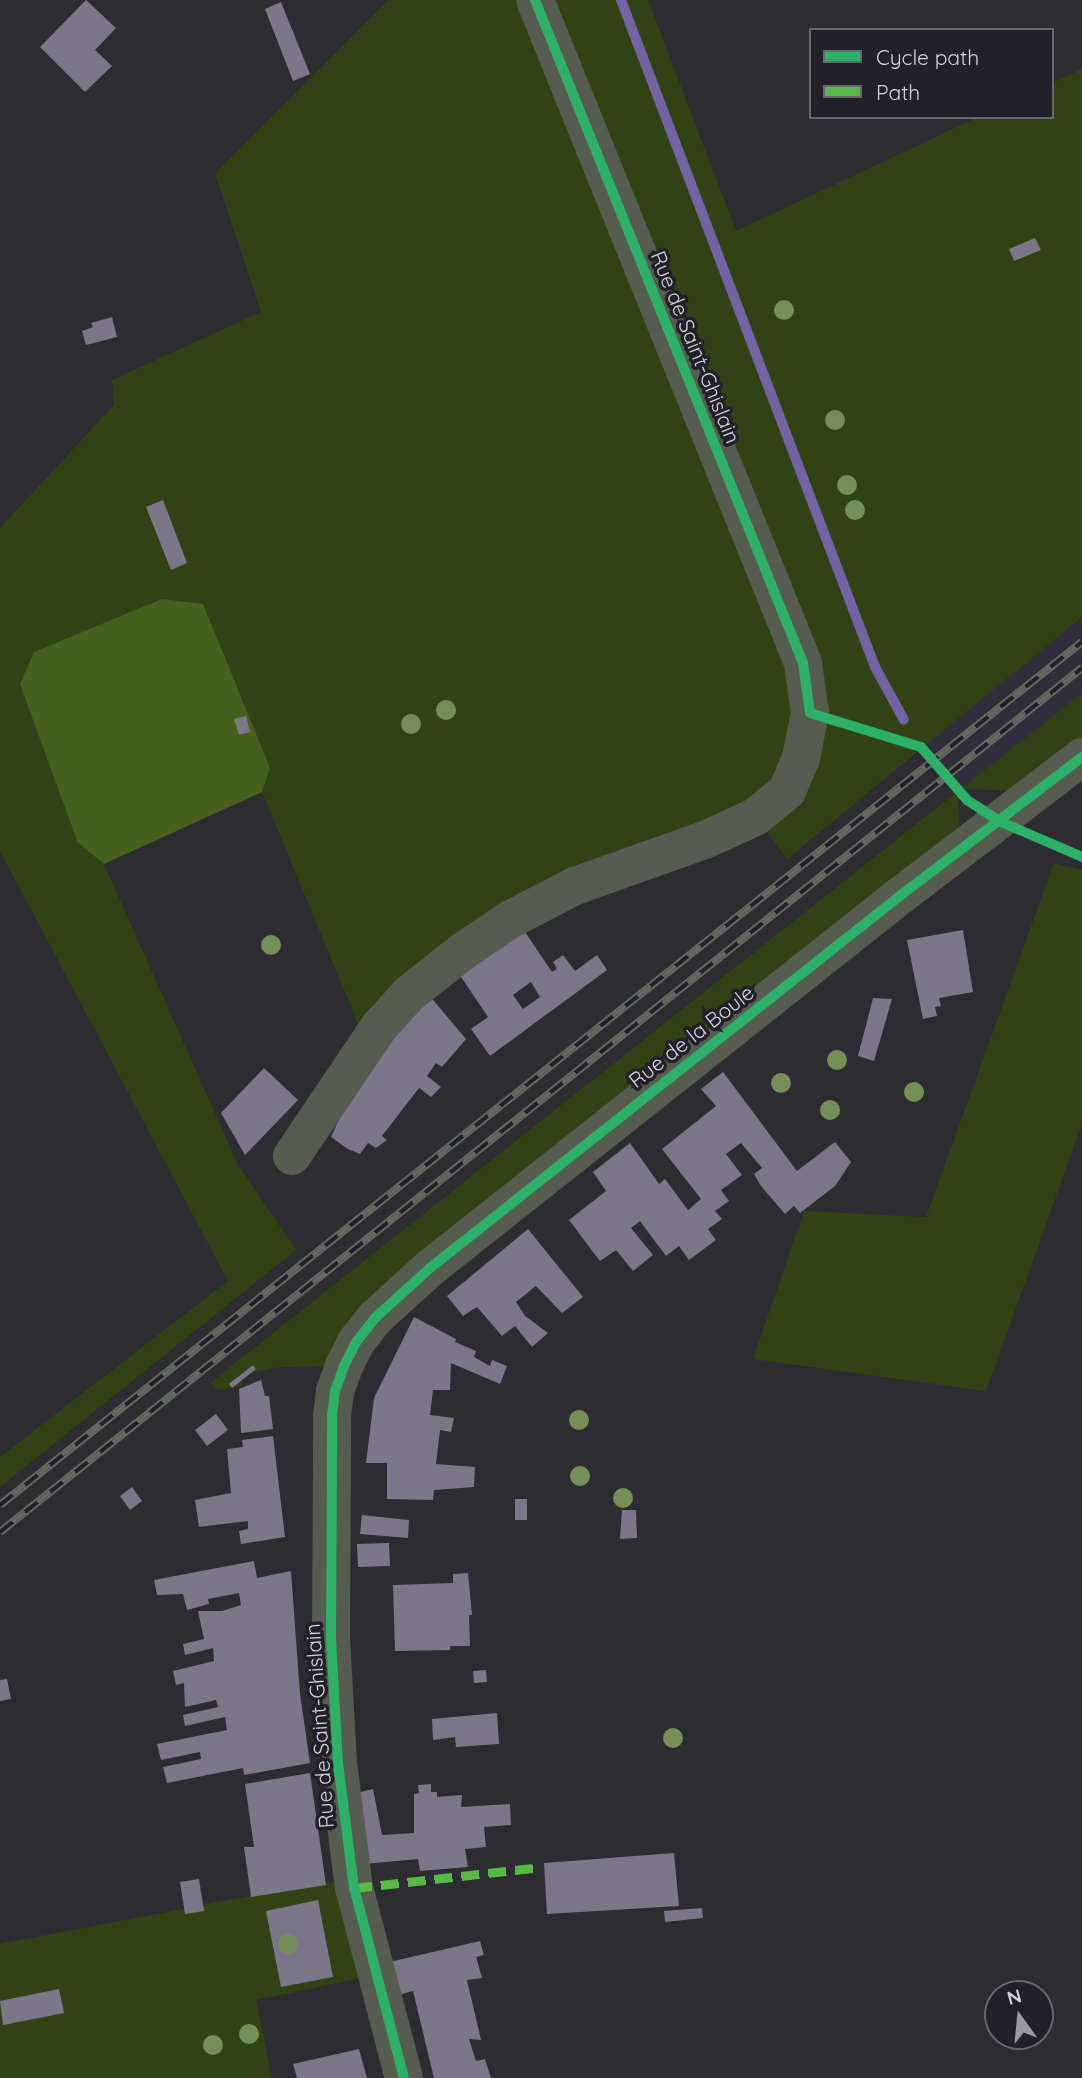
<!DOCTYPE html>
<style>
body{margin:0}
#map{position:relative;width:1082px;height:2078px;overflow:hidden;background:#2d2c31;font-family:Quicksand,sans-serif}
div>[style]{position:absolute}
.built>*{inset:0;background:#302e3b}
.green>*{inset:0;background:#314314}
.forest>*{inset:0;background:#46601d}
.stream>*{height:10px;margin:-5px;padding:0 5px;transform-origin:5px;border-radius:5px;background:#7362a4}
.building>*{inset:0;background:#7b7788}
.minor>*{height:38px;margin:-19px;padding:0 19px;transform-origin:19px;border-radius:19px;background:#565c4f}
.rail>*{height:8px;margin-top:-4px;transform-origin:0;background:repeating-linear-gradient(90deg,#222029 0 16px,#646861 0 32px);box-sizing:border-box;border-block:2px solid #646861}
.quiet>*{height:9px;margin-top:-4.5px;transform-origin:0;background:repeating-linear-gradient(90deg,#58b947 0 18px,transparent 0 27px)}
.cycleway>*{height:10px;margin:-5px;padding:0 5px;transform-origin:5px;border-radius:5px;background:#2db169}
.trees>*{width:20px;height:20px;margin:-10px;border-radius:50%;background:#768e58}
span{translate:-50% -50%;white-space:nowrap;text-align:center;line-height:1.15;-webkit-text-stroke:7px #222029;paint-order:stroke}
.street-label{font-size:21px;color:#d4d3da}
.legend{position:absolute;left:809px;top:28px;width:245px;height:91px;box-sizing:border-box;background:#222029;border:2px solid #696870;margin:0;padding:9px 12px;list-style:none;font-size:21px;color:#d4d3da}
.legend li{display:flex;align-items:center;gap:14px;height:35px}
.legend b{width:35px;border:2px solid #696870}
.north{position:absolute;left:984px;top:1980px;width:70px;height:70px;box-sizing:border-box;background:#222029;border:2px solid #696870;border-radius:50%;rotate:345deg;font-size:19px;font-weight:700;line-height:28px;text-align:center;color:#d4d3da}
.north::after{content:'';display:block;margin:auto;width:24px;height:32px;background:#9a999f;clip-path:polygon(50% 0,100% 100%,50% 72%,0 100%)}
</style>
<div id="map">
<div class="built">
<div style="clip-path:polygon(1082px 617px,1082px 693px,962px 789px,925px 743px)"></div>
</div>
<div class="green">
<div style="clip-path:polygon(388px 0,648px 0,736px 231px,978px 117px,1052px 117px,1052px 83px,1082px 69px,1082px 617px,787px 859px,755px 817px,575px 886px,367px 1045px,262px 792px,270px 767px,78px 843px,104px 864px,238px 1165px,296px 1250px,0 1487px,0 1457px,228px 1281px,0 851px,0 528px,114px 405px,112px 380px,261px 312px,215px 174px)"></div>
<div style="clip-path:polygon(1082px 693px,1082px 741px,1020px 791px,962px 789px,958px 802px,959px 826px,344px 1366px,280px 1367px,241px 1375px,242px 1386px,217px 1390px,210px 1383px)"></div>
<div style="clip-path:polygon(1054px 863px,1082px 870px,1082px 1124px,986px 1391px,753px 1359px,804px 1211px,926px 1217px)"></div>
<div style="clip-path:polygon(352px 1879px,376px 1975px,256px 2000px,272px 2078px,0 2078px,0 1944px,280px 1890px)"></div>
</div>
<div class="forest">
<div style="clip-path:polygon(162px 599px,203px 604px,270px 768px,262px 792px,104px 864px,78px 843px,20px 684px,34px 652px)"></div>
</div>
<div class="stream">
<div style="left:621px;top:0;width:714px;rotate:69.15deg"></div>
<div style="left:875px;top:667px;width:60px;rotate:61.3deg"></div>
</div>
<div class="building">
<div style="clip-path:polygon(86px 0,116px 28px,95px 50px,112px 66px,85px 92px,40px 47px)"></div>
<div style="clip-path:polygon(281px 2px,310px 74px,293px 81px,265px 9px)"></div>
<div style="clip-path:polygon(1035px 238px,1041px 250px,1014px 261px,1009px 249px)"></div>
<div style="clip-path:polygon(112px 317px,117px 337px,86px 345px,82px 331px,93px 327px,91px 323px)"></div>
<div style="clip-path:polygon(163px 500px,187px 563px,171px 570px,146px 507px)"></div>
<div style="clip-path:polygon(246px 716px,250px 732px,239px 735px,234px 719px)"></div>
<div style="clip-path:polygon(evenodd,523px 929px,552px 972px,557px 969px,553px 962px,563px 955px,575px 971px,597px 955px,607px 970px,490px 1056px,471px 1029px,488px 1017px,457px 971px,523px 929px,531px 982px,540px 997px,523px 1009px,513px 995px,531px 982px)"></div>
<div style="clip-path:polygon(963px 930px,973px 992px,939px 998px,941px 1006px,935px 1007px,937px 1016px,923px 1019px,907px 940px)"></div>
<div style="clip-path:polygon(429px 995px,466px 1039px,442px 1067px,436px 1063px,427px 1076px,441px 1087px,431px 1097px,419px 1088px,382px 1136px,387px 1140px,376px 1148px,368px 1143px,360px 1154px,348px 1149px,331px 1137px,353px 1088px)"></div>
<div style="clip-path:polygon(873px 998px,892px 999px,874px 1061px,858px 1056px)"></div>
<div style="clip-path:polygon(264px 1068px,298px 1100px,245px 1155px,221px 1113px)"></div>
<div style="clip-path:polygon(723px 1072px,797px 1171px,835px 1142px,851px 1162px,835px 1186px,800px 1213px,794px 1206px,785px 1214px,761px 1186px,754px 1174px,762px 1168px,741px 1143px,726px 1154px,742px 1175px,721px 1190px,729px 1201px,715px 1211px,722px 1219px,708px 1229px,716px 1240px,689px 1260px,679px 1246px,666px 1256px,640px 1221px,631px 1228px,653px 1255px,633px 1271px,616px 1250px,600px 1261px,569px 1220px,606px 1191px,593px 1172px,630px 1143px,659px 1184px,665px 1179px,688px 1210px,701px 1199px,662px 1149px,716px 1106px,701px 1089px)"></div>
<div style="clip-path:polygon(528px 1229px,583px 1297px,562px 1313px,536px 1286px,516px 1302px,525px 1316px,548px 1333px,532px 1347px,515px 1326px,502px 1336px,477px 1307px,463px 1316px,447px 1296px)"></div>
<div style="clip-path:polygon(414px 1317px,456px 1339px,455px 1342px,476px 1351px,474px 1357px,490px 1366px,492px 1360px,507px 1366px,500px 1384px,451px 1363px,450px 1390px,433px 1390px,430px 1415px,454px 1418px,451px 1432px,440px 1430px,436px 1464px,475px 1467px,474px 1487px,434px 1490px,433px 1500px,387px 1499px,387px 1463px,366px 1463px,374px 1398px)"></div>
<div style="clip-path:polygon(253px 1365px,256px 1369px,232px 1388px,229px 1384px)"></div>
<div style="clip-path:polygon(261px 1380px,265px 1396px,269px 1396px,273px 1429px,241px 1433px,239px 1389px)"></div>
<div style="clip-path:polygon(216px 1414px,228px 1430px,207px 1446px,195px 1430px)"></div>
<div style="clip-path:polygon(273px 1436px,285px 1537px,241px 1544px,239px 1531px,248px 1529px,248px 1521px,199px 1527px,195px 1500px,231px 1493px,227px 1449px,243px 1447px,242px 1440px)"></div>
<div style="clip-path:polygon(132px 1487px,142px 1501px,130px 1510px,120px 1496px)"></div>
<div style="clip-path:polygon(515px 1499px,527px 1499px,527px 1520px,515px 1520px)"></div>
<div style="clip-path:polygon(622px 1510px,636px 1510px,637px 1538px,620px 1539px)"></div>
<div style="clip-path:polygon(362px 1515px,409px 1520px,408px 1538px,360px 1534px)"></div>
<div style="clip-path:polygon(389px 1543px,390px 1566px,358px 1567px,357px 1544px)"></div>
<div style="clip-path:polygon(254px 1561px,257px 1578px,291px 1571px,300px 1694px,310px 1763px,244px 1775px,243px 1768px,167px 1783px,163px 1767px,201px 1759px,200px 1752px,161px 1760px,157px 1744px,227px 1730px,225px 1717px,185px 1726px,183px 1715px,218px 1707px,216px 1700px,185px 1707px,184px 1683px,176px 1685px,173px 1671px,214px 1661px,213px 1648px,185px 1655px,183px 1644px,204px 1639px,198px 1611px,222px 1611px,241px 1605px,239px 1593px,208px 1599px,209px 1604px,187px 1610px,183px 1594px,157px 1595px,154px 1580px)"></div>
<div style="clip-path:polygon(468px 1573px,472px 1615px,469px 1615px,470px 1646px,450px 1646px,450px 1650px,395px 1651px,393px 1585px,453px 1583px,453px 1574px)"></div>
<div style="clip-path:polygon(486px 1670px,487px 1682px,474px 1683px,473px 1671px)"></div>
<div style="clip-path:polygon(7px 1679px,11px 1699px,0 1701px,0 1680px)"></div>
<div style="clip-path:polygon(497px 1713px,499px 1744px,456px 1747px,455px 1737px,433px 1740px,432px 1719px)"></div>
<div style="clip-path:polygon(310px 1773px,326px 1885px,251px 1897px,244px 1847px,254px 1847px,245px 1784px)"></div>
<div style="clip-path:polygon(431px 1784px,431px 1792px,437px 1792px,437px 1797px,462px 1795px,461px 1807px,510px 1804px,511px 1825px,484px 1827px,486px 1847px,465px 1849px,468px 1867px,420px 1871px,418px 1859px,364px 1864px,356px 1793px,373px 1789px,382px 1835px,414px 1833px,414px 1794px,419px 1793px,418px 1785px)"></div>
<div style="clip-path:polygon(674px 1853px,679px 1906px,547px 1914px,544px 1863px)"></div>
<div style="clip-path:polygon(199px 1879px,204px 1911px,185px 1914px,180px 1882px)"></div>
<div style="clip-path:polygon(318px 1900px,333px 1977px,281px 1987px,266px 1911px)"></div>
<div style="clip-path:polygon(702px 1908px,703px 1918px,665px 1922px,664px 1911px)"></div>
<div style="clip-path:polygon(480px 1941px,484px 1955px,476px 1957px,482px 1978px,467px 1980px,481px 2040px,469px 2039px,476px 2061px,485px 2059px,491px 2078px,434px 2078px,413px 1991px,389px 1997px,381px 1964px)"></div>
<div style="clip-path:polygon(59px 1989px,64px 2013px,3px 2025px,0 2001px)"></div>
<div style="clip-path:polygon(359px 2049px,367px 2078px,297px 2078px,293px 2064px)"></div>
</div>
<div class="minor">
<div style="left:292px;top:1156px;width:156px;rotate:-56deg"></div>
<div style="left:379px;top:1027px;width:45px;rotate:-47.7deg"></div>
<div style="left:409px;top:994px;width:68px;rotate:-38.4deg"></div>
<div style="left:462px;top:952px;width:59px;rotate:-34deg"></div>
<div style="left:511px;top:919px;width:72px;rotate:-27.3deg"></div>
<div style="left:575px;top:886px;width:140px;rotate:-19.6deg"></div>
<div style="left:707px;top:839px;width:53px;rotate:-24.6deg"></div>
<div style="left:755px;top:817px;width:41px;rotate:-39.1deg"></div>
<div style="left:787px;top:791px;width:36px;rotate:-67deg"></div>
<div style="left:801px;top:758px;width:46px;rotate:-78.7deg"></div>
<div style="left:810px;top:713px;width:50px;rotate:-98deg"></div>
<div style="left:803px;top:663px;width:715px;rotate:-112.01deg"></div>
<div style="left:404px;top:2078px;width:196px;rotate:-104.7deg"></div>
<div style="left:354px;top:1888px;width:126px;rotate:-97.3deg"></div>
<div style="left:338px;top:1763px;width:125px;rotate:-93.2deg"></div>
<div style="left:331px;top:1638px;width:222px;rotate:-89.7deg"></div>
<div style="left:332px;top:1416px;width:25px;rotate:-83deg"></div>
<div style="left:335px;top:1391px;width:27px;rotate:-70deg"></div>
<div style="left:344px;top:1366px;width:28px;rotate:-63deg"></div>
<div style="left:357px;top:1341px;width:29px;rotate:-52deg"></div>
<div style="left:375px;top:1318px;width:74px;rotate:-42.3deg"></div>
<div style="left:430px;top:1268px;width:601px;rotate:-38.38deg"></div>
<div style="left:901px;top:895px;width:228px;rotate:-37.3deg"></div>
</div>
<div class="rail">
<div style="left:0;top:1505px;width:1384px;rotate:-38.58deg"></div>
<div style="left:0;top:1532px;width:1385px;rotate:-38.61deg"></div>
</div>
<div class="quiet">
<div style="left:354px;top:1888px;width:187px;rotate:-6.4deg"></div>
</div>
<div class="cycleway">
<div style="left:535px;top:0;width:715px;rotate:67.99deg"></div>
<div style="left:803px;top:663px;width:50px;rotate:82deg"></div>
<div style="left:810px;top:713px;width:116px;rotate:17deg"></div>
<div style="left:921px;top:747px;width:70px;rotate:49deg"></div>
<div style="left:967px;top:800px;width:38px;rotate:33deg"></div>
<div style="left:999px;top:821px;width:90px;rotate:23.4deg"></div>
<div style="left:404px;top:2078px;width:196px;rotate:-104.7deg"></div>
<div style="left:354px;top:1888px;width:126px;rotate:-97.3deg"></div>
<div style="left:338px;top:1763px;width:125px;rotate:-93.2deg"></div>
<div style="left:331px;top:1638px;width:222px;rotate:-89.7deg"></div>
<div style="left:332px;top:1416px;width:25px;rotate:-83deg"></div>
<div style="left:335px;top:1391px;width:27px;rotate:-70deg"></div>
<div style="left:344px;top:1366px;width:28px;rotate:-63deg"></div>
<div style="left:357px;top:1341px;width:29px;rotate:-52deg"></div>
<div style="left:375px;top:1318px;width:74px;rotate:-42.3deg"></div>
<div style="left:430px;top:1268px;width:601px;rotate:-38.38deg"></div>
<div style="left:901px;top:895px;width:228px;rotate:-37.3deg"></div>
</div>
<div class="trees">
<div style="left:784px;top:310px"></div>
<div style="left:835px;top:420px"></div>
<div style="left:847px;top:485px"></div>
<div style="left:855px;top:510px"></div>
<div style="left:446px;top:710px"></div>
<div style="left:411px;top:724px"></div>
<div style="left:271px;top:945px"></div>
<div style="left:837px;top:1060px"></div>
<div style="left:781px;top:1083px"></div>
<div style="left:914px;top:1092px"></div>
<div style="left:830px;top:1110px"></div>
<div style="left:579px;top:1420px"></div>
<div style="left:580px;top:1476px"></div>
<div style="left:623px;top:1498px"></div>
<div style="left:673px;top:1738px"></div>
<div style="left:288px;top:1944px"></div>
<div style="left:249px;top:2034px"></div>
<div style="left:213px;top:2045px"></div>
</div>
<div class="street-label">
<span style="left:696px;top:347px;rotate:68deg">Rue de Saint-Ghislain</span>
<span style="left:691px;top:1036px;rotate:-38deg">Rue de la Boule</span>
<span style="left:319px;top:1726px;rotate:-94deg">Rue de Saint-Ghislain</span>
</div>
<ul class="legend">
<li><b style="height:9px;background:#2db169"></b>Cycle path</li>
<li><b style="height:9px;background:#58b947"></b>Path</li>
</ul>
<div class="north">N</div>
</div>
